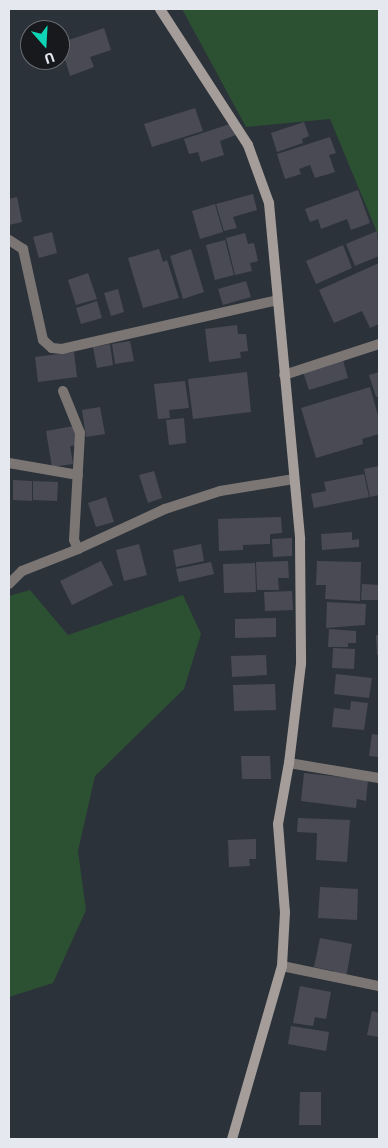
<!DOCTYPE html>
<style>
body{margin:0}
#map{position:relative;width:388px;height:1148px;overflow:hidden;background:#2c323a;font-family:"Exo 2",sans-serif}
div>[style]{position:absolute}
.green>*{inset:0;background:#2c5032}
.building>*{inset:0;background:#4a4a54}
.street>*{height:10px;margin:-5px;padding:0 5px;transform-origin:5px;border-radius:5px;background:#7b7674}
.secondary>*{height:10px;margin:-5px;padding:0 5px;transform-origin:5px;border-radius:5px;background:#a59d99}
span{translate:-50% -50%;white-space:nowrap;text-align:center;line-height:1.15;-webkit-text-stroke:5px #17191d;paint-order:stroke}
.frame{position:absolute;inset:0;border:10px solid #e5e9ef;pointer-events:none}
.north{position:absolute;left:20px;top:20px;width:50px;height:50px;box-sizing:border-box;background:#17191d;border:1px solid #696c71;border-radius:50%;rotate:161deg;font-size:14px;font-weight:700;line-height:20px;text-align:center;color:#e5e9ef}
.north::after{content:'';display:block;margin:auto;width:18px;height:22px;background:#0dd5b5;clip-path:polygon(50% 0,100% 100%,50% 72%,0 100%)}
</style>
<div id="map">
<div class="green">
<div style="clip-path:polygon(182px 9px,379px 9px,379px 237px,330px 119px,246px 127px)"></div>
<div style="clip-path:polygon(30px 590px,68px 635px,183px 595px,201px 634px,184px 689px,95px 776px,78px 851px,86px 910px,53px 983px,9px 997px,9px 596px)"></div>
</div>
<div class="building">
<div style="clip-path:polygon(104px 28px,111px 50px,90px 57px,94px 67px,70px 76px,60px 43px)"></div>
<div style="clip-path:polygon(195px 108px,203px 131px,152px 147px,144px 124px)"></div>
<div style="clip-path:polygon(304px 122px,309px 136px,302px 139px,303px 143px,277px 152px,271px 133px)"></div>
<div style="clip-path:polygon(233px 123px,236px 135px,220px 141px,224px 155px,201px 162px,198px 152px,189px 154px,184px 139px)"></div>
<div style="clip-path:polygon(330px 137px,336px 153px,329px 155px,335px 172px,315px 178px,310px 165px,299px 169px,301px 174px,285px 179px,277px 154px)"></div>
<div style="clip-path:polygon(358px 190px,370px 223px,351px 230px,347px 219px,321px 229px,318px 219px,310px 222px,305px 209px)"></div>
<div style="clip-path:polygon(253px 194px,257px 210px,233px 217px,237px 228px,224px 231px,216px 204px)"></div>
<div style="clip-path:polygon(17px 197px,22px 222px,9px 225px,9px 199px)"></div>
<div style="clip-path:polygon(215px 204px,223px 232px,200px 239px,192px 211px)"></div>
<div style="clip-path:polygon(377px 231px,379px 256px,355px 266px,346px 244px)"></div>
<div style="clip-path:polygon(52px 232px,57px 253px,39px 258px,33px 237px)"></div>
<div style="clip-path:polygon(245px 233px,248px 244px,254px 243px,258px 261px,250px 263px,252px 271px,235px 275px,226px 238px)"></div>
<div style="clip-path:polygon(225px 240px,234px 275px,215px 280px,206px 245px)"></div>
<div style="clip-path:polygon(343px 245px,352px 268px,316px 284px,306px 261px)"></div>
<div style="clip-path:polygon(159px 249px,163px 262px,167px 260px,179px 298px,143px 308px,128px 258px)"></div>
<div style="clip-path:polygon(191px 249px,204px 292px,183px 299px,170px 256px)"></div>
<div style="clip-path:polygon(379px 263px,379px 324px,370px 328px,362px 311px,334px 323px,319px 290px)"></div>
<div style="clip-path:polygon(88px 273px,97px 299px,76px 305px,68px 280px)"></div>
<div style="clip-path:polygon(246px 281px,251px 297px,223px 305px,218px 289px)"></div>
<div style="clip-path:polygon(118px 289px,124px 312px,111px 316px,104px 293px)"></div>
<div style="clip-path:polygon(97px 301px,102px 318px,81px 324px,76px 308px)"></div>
<div style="clip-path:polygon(237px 325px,238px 334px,246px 334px,248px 351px,240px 352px,241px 358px,209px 362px,205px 329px)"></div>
<div style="clip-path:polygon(130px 341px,134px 361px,115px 364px,112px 344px)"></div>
<div style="clip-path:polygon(110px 344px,113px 365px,97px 368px,93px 347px)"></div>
<div style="clip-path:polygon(74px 352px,77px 377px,38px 382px,35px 357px)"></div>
<div style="clip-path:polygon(343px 360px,348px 378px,309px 390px,303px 372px)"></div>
<div style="clip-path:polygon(247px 372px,251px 412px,193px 419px,188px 379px)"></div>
<div style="clip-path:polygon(379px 372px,379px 396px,376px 397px,369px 375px)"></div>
<div style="clip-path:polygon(185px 381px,189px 408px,169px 410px,170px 418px,158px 419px,154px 384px)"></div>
<div style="clip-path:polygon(370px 387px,379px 419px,379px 434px,362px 439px,363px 444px,316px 458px,301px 408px)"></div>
<div style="clip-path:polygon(100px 407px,105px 434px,86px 437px,82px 410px)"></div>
<div style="clip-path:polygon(184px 418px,186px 443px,169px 445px,166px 420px)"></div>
<div style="clip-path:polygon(74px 426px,77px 445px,70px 446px,73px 464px,52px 467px,46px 431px)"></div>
<div style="clip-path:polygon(379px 466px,379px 495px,370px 497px,364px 469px)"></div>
<div style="clip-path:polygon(154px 471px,162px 498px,148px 503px,139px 475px)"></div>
<div style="clip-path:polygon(364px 474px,369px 497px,314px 508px,311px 494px,326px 491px,324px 482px)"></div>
<div style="clip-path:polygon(13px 480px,32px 481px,32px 501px,13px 500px)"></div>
<div style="clip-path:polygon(33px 481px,58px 482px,57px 501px,33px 500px)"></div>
<div style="clip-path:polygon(106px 497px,114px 522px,96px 527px,88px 503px)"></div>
<div style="clip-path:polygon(281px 517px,282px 533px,270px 534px,270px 544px,243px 545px,243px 550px,219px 551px,218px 519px)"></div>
<div style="clip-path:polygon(352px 532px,352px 540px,359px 539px,359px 547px,322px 550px,321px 534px)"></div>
<div style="clip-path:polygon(292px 538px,292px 556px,273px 557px,272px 539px)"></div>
<div style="clip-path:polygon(139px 544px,147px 575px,124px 581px,116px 550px)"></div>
<div style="clip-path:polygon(201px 544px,204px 561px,176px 567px,173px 550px)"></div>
<div style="clip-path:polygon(101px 561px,113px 585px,72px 605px,60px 581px)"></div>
<div style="clip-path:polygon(288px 561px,289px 578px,278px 578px,279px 590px,257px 590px,256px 562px)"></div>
<div style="clip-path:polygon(317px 561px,361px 562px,360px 601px,325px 599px,326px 585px,316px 585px)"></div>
<div style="clip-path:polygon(211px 562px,214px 574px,179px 582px,176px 569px)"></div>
<div style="clip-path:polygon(255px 563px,256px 592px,224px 593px,223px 564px)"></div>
<div style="clip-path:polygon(362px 584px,379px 585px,379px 600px,361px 600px)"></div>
<div style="clip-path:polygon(292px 591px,293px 610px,265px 611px,264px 592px)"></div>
<div style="clip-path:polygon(327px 602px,366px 604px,365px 625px,326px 628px)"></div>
<div style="clip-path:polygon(276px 618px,276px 637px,235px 638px,235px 619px)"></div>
<div style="clip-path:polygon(329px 629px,356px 631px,356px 643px,348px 643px,348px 647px,328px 647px)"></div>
<div style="clip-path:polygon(376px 635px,379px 635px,379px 655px,377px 655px)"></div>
<div style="clip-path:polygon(333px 648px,355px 649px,354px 669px,332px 668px)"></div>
<div style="clip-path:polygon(266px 655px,267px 675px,232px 677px,231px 656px)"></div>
<div style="clip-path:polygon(336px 674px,372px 678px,369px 698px,334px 694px)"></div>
<div style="clip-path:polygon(275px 684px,276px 710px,234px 711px,233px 685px)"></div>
<div style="clip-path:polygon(351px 701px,368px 703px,364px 730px,332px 727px,334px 708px,350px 710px)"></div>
<div style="clip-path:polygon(372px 734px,379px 735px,379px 757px,369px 756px)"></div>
<div style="clip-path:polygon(241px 756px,270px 756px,271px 779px,242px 779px)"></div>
<div style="clip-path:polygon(304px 773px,368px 780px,366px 801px,357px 799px,356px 808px,301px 801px)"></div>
<div style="clip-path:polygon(298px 818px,350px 820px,347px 862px,316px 860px,317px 833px,297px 832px)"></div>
<div style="clip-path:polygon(256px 839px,256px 859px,249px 859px,250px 866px,229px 867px,228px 840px)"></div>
<div style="clip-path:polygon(320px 887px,358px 889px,357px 920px,318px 918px)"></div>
<div style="clip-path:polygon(320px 938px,352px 944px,346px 978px,333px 976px,334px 971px,314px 967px)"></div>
<div style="clip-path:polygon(300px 986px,331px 992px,326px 1019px,315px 1017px,313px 1026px,293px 1023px)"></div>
<div style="clip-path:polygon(372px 1011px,379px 1013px,379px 1037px,367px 1035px)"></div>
<div style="clip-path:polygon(291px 1026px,329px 1032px,326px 1051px,288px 1044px)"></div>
<div style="clip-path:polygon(300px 1092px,321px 1092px,321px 1125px,299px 1125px)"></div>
</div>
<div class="street">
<div style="left:9px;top:240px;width:17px;rotate:33deg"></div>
<div style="left:23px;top:249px;width:93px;rotate:77.6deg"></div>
<div style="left:43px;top:340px;width:12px;rotate:42deg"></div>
<div style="left:52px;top:348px;width:10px;rotate:6deg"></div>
<div style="left:62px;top:349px;width:221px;rotate:-12.8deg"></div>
<div style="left:284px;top:375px;width:100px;rotate:-18.1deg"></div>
<div style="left:63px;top:391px;width:45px;rotate:68deg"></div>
<div style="left:80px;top:433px;width:107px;rotate:93.2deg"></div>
<div style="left:74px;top:540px;width:10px;rotate:66deg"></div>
<div style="left:78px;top:549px;width:96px;rotate:-24.7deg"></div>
<div style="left:165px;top:509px;width:58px;rotate:-18.1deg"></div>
<div style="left:220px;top:491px;width:75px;rotate:-9.2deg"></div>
<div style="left:9px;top:463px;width:70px;rotate:9.9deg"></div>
<div style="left:9px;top:584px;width:18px;rotate:-45deg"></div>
<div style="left:22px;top:571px;width:60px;rotate:-21.4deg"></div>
<div style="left:289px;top:763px;width:91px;rotate:9.5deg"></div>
<div style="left:282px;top:966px;width:99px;rotate:11.7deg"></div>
</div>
<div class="secondary">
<div style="left:160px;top:9px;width:162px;rotate:57.1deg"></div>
<div style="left:248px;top:145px;width:62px;rotate:70.1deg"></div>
<div style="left:269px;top:203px;width:338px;rotate:84.7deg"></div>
<div style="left:300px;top:540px;width:124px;rotate:89.5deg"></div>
<div style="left:301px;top:664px;width:100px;rotate:96.9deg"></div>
<div style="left:289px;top:763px;width:62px;rotate:100.2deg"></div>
<div style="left:278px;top:824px;width:88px;rotate:85.5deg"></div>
<div style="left:285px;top:912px;width:54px;rotate:93.2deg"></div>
<div style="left:282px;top:966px;width:180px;rotate:106.1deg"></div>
</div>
<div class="frame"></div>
<div class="north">U</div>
</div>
